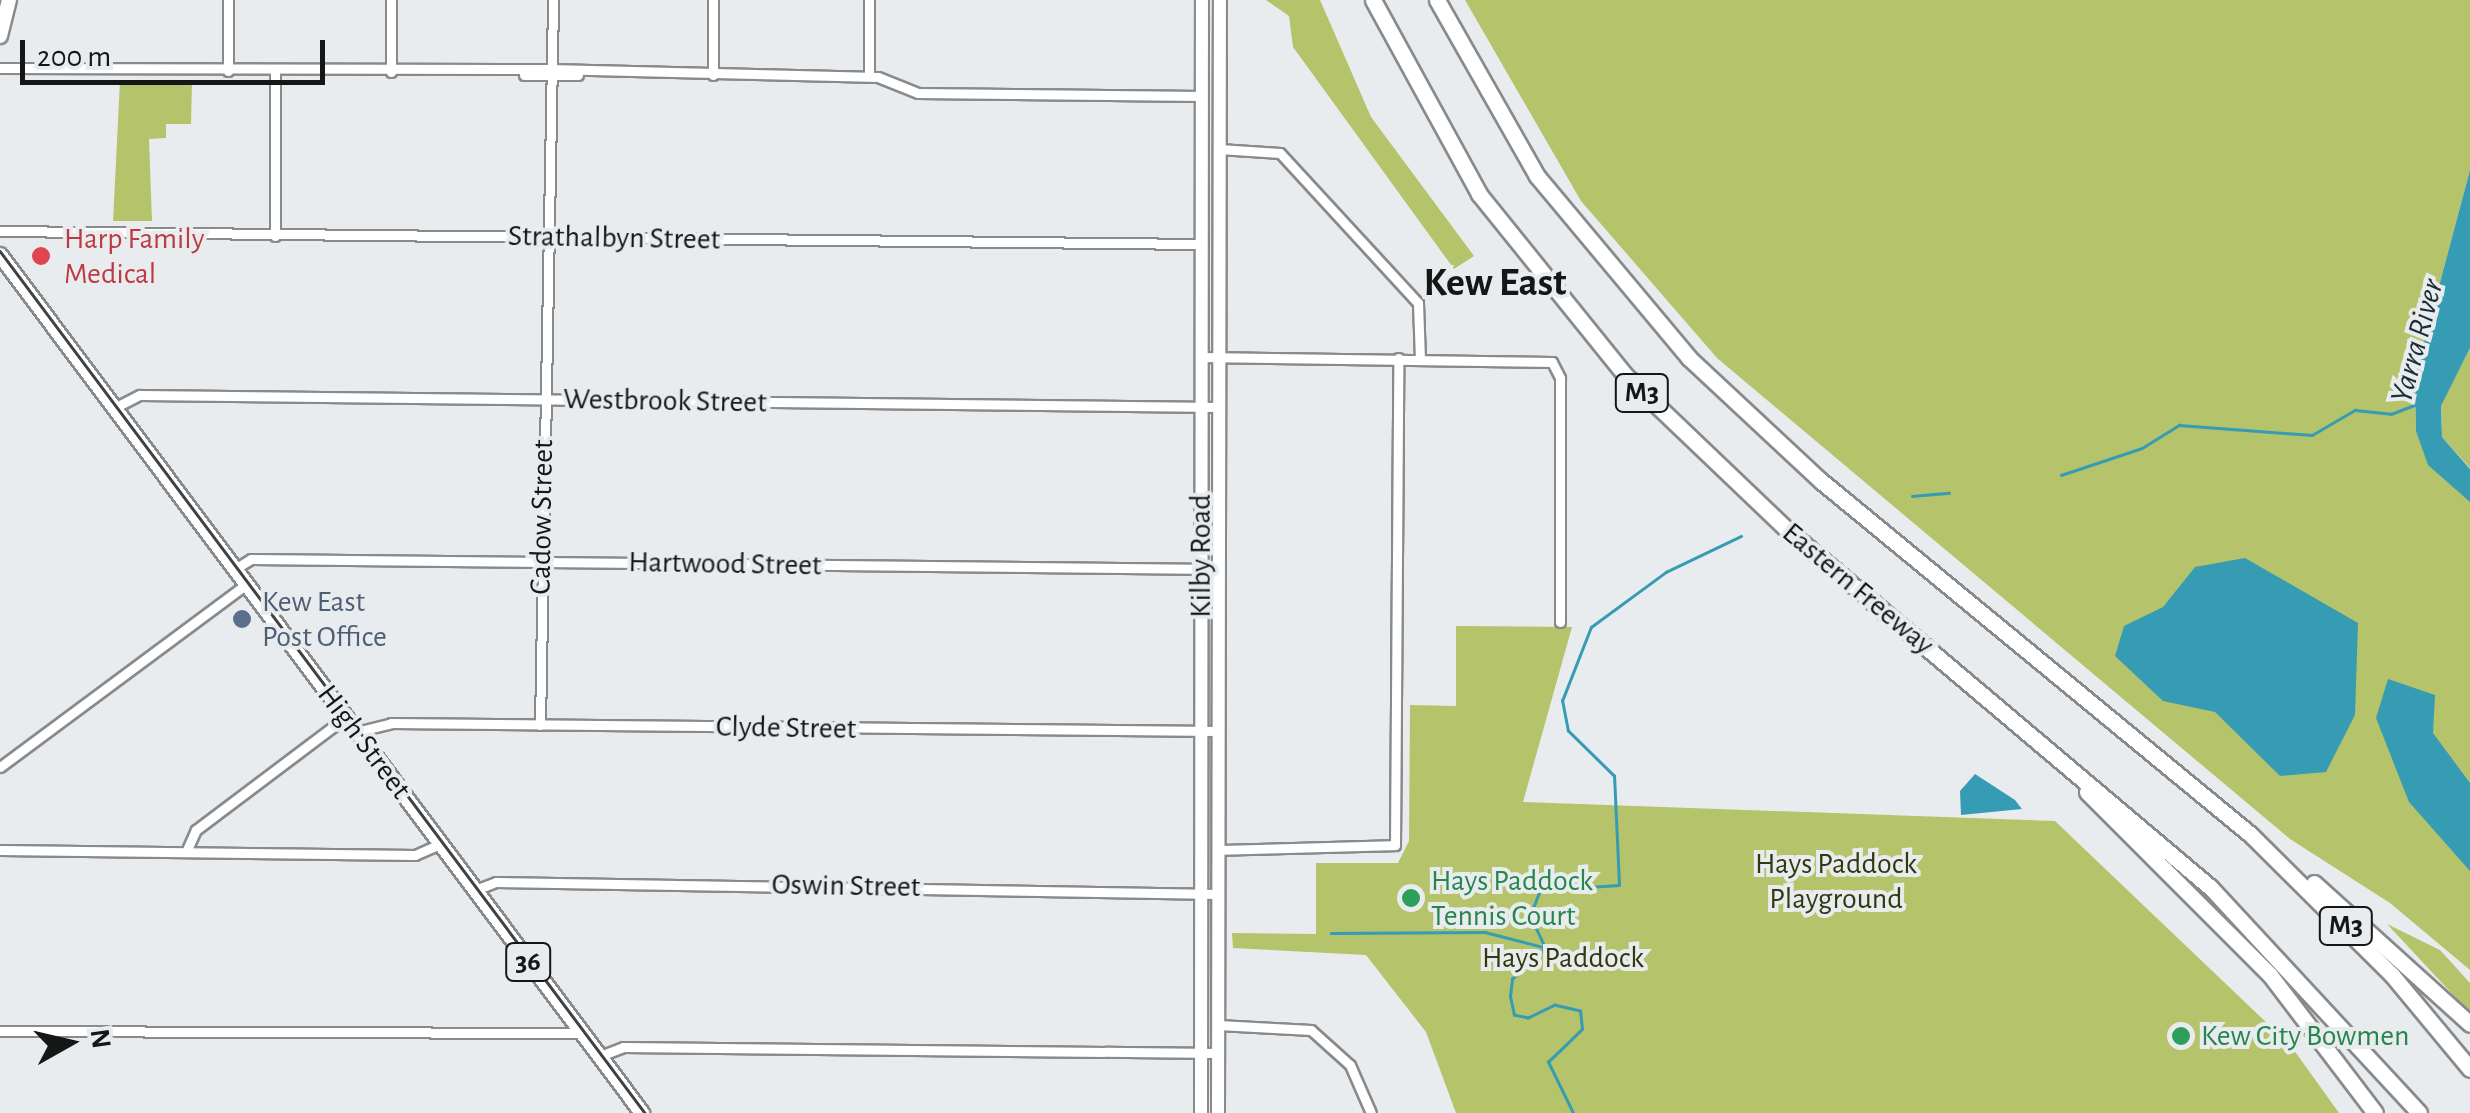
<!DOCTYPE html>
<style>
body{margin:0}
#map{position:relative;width:2470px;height:1113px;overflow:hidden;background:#e9ecee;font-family:"Alegreya Sans",sans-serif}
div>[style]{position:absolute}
.green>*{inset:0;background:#b5c36a}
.water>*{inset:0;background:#369cb4}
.stream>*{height:2.5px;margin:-1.25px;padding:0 1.25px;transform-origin:1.25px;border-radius:1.25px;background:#369cb4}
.roads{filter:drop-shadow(2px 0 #888a8c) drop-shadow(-2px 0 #888a8c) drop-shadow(0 2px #888a8c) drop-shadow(0 -2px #888a8c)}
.street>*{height:9px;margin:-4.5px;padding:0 4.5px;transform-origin:4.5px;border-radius:4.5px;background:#fff}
.secondary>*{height:12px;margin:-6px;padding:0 6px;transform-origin:6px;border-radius:6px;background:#fff}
.primary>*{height:14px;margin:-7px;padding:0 7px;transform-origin:7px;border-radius:7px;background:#fff}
.highway>*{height:15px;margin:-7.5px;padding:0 7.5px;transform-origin:7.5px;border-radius:7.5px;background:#fff}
.tram>*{height:2.5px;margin:-1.25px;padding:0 1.25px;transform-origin:1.25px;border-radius:1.25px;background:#404242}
.dots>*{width:28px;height:28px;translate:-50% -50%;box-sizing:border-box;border:5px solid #e9ecee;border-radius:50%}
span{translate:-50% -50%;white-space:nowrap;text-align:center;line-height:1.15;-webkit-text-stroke:8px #e9ecee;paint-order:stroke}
.shield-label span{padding:2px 8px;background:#e9ecee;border:2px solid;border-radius:8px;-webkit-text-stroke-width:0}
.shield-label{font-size:28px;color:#151616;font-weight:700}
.street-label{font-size:30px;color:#151616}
.health-label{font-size:30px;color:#be3a42}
.left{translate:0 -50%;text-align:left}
.service-label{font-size:30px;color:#4e5e75}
.park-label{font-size:30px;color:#333810}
.leisure-label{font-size:30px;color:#27864d}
.water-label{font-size:32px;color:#1a3036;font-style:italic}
.district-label{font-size:40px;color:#151616;font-weight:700}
.north{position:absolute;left:20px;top:993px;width:100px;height:100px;-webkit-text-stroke:8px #e9ecee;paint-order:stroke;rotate:82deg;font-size:28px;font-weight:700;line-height:40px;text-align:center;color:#151616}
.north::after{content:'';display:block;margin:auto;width:35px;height:45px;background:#151616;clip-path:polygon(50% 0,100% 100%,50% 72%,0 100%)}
.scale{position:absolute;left:20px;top:40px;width:305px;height:45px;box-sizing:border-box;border:5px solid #151616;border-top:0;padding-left:12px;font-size:30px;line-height:35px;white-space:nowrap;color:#151616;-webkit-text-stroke:8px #e9ecee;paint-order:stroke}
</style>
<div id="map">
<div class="green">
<div style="clip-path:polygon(1266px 0,1320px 0,1371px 117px,1474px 256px,1454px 269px,1293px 47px,1289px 16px)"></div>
<div style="clip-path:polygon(1465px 0,2470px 0,2470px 170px,2415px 376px,2416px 431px,2470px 502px,2470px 970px,2390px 903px,2290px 839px,1717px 358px,1581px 201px)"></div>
<div style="clip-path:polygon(120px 81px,192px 81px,191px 124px,166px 124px,166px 138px,149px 139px,152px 221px,113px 221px)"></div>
<div style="clip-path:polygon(2470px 348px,2470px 468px,2442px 437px,2441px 405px)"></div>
<div style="clip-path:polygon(1456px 626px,1572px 627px,1523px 802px,2055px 821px,2291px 1046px,2339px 1113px,1456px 1113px,1426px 1032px,1366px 955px,1233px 948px,1232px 933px,1316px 934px,1316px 863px,1398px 863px,1409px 841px,1410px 705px,1456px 706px)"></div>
<div style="clip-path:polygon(2387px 924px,2440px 950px,2470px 983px,2470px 1013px)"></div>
</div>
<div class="water">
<div style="clip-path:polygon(2470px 170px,2470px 348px,2441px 406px,2442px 437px,2470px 469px,2470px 502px,2428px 465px,2416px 431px,2415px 376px)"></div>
<div style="clip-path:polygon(2245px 558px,2358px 623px,2355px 715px,2326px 772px,2280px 776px,2215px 712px,2163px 701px,2115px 656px,2124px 626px,2163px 607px,2195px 567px)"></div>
<div style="clip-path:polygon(2388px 679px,2435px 695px,2433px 733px,2470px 783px,2470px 871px,2409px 802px,2376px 718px)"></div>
<div style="clip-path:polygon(1975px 774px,2015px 800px,2022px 809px,1961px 815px,1960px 791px)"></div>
</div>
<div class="stream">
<div style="left:2061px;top:475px;width:85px;rotate:-18.4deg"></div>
<div style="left:2142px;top:448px;width:44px;rotate:-31.9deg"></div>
<div style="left:2179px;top:425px;width:133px;rotate:4.3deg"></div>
<div style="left:2312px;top:435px;width:50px;rotate:-30.2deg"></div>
<div style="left:2355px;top:410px;width:36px;rotate:6deg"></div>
<div style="left:2391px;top:414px;width:26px;rotate:-21deg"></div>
<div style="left:1912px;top:496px;width:37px;rotate:-5deg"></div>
<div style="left:1331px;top:933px;width:154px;rotate:-0.4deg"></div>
<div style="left:1485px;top:932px;width:60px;rotate:14.5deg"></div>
<div style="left:1573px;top:1113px;width:57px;rotate:-116.1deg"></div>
<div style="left:1548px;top:1062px;width:47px;rotate:-44.1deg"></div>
<div style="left:1582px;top:1029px;width:18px;rotate:-96deg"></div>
<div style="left:1580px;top:1011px;width:26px;rotate:-167deg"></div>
<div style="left:1555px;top:1005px;width:30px;rotate:154deg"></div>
<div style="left:1528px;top:1018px;width:14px;rotate:-168deg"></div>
<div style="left:1514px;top:1015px;width:19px;rotate:-102deg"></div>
<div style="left:1510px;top:996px;width:17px;rotate:-83deg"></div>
<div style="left:1512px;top:979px;width:45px;rotate:-43.2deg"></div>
<div style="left:1545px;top:948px;width:35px;rotate:-115deg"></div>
<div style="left:1530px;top:916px;width:28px;rotate:-69deg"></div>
<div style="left:1540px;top:890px;width:79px;rotate:-3.6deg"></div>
<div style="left:1619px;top:885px;width:109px;rotate:-92.6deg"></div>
<div style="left:1614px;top:776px;width:64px;rotate:-135.6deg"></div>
<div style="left:1568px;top:731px;width:31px;rotate:-101deg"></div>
<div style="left:1562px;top:701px;width:79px;rotate:-68.6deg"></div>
<div style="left:1591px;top:627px;width:93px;rotate:-36.3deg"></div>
<div style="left:1666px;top:572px;width:83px;rotate:-25.6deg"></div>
</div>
<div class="roads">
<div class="street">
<div style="left:0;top:68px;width:550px;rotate:0.1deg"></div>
<div style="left:550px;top:69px;width:328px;rotate:1.4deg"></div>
<div style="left:878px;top:77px;width:43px;rotate:21.8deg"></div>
<div style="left:918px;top:93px;width:284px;rotate:0.6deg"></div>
<div style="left:228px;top:71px;width:71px;rotate:-90deg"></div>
<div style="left:391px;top:72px;width:72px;rotate:-90deg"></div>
<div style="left:524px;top:75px;width:54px"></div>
<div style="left:713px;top:75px;width:75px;rotate:-90deg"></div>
<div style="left:869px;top:76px;width:76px;rotate:-90deg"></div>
<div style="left:1219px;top:149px;width:61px;rotate:3.8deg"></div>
<div style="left:1280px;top:153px;width:204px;rotate:47.4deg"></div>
<div style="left:1418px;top:303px;width:56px;rotate:88deg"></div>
<div style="left:0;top:231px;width:1202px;rotate:0.62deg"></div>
<div style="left:275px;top:236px;width:165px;rotate:-90deg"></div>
<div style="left:1201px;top:357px;width:351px;rotate:0.8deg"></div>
<div style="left:1552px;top:362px;width:18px;rotate:63deg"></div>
<div style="left:1560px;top:378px;width:244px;rotate:90deg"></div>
<div style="left:114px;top:408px;width:29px;rotate:-27deg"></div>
<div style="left:140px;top:395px;width:1079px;rotate:0.64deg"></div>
<div style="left:235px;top:569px;width:19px;rotate:-32deg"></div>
<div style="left:251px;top:559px;width:967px;rotate:0.59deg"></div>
<div style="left:540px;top:725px;width:725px;rotate:-88.97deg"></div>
<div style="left:356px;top:732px;width:36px;rotate:-14deg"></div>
<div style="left:391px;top:723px;width:827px;rotate:0.55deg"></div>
<div style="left:0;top:767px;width:307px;rotate:-36.6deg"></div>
<div style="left:0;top:850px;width:415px;rotate:0.7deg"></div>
<div style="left:415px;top:855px;width:27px;rotate:-24deg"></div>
<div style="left:1217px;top:850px;width:178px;rotate:-1.6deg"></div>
<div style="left:1395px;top:845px;width:487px;rotate:-89.6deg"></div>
<div style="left:186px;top:852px;width:24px;rotate:-66deg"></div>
<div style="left:196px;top:830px;width:188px;rotate:-37deg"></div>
<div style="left:475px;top:890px;width:22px;rotate:-21deg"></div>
<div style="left:496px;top:882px;width:722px;rotate:0.95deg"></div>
<div style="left:1218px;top:1025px;width:93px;rotate:3.1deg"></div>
<div style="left:1311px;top:1030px;width:52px;rotate:41.9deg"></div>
<div style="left:1350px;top:1065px;width:52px;rotate:66.4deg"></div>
<div style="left:0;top:1031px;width:582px;rotate:0.2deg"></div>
<div style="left:600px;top:1056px;width:25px;rotate:-21deg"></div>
<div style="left:623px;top:1047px;width:595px;rotate:0.58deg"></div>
</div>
<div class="secondary">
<div style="left:1201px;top:1113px;width:1113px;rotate:-89.95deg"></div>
<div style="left:1218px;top:1113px;width:1113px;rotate:-89.9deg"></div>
</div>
<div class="primary">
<div style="left:0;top:36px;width:37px;rotate:-76deg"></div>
<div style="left:0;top:255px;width:1072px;rotate:53.19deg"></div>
</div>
<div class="highway">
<div style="left:1373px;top:0;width:221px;rotate:61.3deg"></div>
<div style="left:1479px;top:194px;width:231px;rotate:51.1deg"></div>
<div style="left:1624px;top:374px;width:224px;rotate:43.7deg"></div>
<div style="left:1786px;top:529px;width:556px;rotate:40.19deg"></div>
<div style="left:2211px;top:888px;width:306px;rotate:47.2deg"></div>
<div style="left:1437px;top:0;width:202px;rotate:60.4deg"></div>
<div style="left:1537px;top:176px;width:237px;rotate:50.1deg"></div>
<div style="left:1689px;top:358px;width:180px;rotate:43deg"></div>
<div style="left:1821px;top:481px;width:557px;rotate:39.46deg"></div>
<div style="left:2251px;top:835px;width:199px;rotate:44.8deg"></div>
<div style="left:2392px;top:975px;width:122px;rotate:50.3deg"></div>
<div style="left:2087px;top:792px;width:259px;rotate:45deg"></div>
<div style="left:2270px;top:975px;width:173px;rotate:52.7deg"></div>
<div style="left:2314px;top:883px;width:210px;rotate:42.1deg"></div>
</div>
</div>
<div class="tram">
<div style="left:0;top:251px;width:1077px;rotate:53.19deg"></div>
</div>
<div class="dots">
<div style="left:41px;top:256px;background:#e0444e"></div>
<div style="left:242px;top:619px;background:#5c6f8a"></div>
<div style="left:1411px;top:898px;background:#2e9e5b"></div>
<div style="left:2181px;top:1036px;background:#2e9e5b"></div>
</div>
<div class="shield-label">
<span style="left:1642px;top:393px">M3</span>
<span style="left:2346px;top:926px">M3</span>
<span style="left:528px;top:962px">36</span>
</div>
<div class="street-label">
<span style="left:614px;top:238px;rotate:1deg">Strathalbyn Street</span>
<span style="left:665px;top:401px;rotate:1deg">Westbrook Street</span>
<span style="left:542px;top:517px;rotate:-89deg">Cadow Street</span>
<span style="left:1201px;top:556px;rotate:-90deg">Kilby Road</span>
<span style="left:725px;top:564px;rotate:1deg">Hartwood Street</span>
<span style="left:1858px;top:589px;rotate:40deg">Eastern Freeway</span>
<span style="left:786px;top:728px;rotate:1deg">Clyde Street</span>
<span style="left:364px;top:742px;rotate:53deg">High Street</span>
<span style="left:846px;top:886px;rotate:1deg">Oswin Street</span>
</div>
<div class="health-label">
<span class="left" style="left:64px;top:256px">Harp Family<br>Medical</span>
</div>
<div class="service-label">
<span class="left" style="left:262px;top:619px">Kew East<br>Post Office</span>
</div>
<div class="park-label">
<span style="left:1836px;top:881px">Hays Paddock<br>Playground</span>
<span style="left:1563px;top:958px">Hays Paddock</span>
</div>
<div class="leisure-label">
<span class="left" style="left:1431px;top:898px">Hays Paddock<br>Tennis Court</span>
<span class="left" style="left:2201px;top:1036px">Kew City Bowmen</span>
</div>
<div class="water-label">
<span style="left:2417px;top:341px;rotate:-75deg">Yarra River</span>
</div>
<div class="district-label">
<span style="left:1495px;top:283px">Kew East</span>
</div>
<div class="north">N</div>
<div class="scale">200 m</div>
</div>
